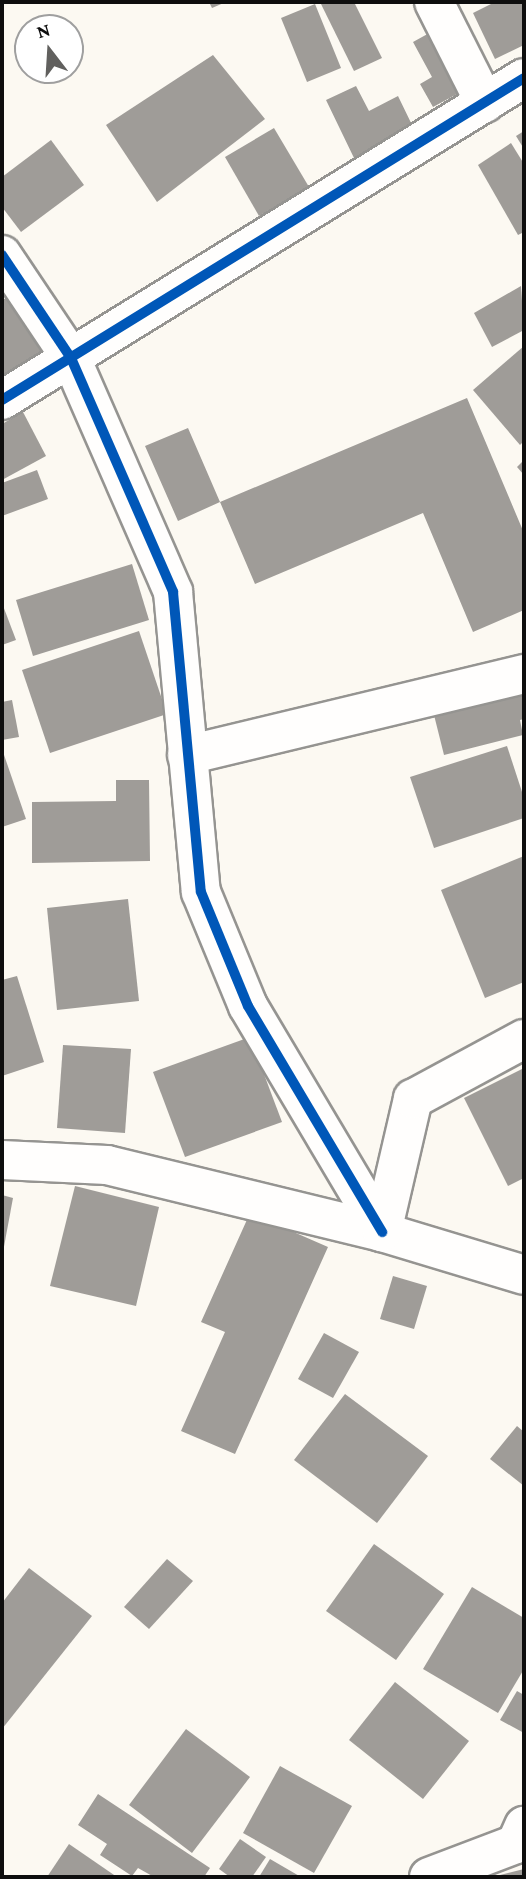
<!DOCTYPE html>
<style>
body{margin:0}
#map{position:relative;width:526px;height:1879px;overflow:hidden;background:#fcf9f2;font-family:"Crimson Pro",serif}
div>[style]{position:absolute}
.building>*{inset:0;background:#9f9c98}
.roads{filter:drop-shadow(2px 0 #959491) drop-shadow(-2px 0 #959491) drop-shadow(0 2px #959491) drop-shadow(0 -2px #959491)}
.street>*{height:38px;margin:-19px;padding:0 19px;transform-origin:19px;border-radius:19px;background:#fffefd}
.cycleway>*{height:10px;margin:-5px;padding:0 5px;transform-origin:5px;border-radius:5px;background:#0057b8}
span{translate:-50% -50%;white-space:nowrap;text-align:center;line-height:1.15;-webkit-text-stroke:7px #fff;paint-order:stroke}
.frame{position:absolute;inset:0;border:4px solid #0e0e0e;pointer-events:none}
.north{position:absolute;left:14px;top:14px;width:70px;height:70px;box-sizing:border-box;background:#fff;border:2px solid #9f9f9f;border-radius:50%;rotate:343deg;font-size:19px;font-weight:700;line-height:28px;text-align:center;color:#0e0e0e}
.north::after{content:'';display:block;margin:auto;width:24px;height:32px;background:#61605e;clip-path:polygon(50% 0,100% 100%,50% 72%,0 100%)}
</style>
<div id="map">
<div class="building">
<div style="clip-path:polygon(209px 2px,226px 2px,212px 8px)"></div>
<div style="clip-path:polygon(320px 2px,354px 2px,382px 58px,354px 71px)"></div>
<div style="clip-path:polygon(495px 2px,524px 2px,524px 45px,495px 59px,473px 13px)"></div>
<div style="clip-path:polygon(315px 4px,341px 68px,307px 82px,281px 18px)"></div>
<div style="clip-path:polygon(442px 26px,474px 85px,433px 107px,420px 84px,432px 77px,413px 42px)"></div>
<div style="clip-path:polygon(213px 55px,265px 119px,157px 202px,106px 125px)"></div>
<div style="clip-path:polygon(356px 86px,369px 111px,398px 96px,414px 129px,354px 158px,326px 100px)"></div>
<div style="clip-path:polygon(274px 128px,309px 187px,259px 216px,225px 157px)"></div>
<div style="clip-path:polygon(524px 131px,524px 149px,516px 136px)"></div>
<div style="clip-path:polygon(51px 140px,84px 185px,21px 232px,2px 207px,2px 177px)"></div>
<div style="clip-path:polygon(511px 143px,524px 164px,524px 232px,518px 235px,478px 165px)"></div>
<div style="clip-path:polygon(521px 286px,524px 330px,492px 347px,474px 313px)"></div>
<div style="clip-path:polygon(16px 294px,45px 358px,2px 377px,2px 300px)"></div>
<div style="clip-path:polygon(524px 346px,524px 441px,520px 445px,473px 390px)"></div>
<div style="clip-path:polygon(467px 398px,524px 533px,524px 610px,473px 632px,423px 513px,255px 584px,220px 502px,178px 521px,145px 446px,188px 428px,220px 502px)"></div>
<div style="clip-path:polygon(23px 412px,46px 456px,2px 480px,2px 424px)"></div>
<div style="clip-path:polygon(524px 460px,524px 475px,517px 467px)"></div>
<div style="clip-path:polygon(37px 470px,48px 499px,2px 516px,2px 483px)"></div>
<div style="clip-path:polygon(132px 564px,149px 620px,33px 656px,16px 600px)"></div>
<div style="clip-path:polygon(2px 603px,16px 640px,2px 645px)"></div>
<div style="clip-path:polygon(139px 631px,167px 714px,50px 753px,22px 670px)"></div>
<div style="clip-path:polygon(524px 688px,524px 719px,520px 720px,523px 735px,444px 755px,433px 711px)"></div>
<div style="clip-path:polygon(12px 700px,19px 737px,2px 740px,2px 702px)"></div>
<div style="clip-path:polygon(507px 746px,524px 798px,524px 818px,434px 848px,410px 777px)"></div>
<div style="clip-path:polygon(2px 749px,26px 819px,2px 827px)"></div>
<div style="clip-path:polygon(116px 780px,149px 780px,150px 861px,32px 863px,32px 802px,116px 801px)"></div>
<div style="clip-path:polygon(524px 856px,524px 982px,485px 998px,441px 890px)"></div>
<div style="clip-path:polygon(128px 899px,139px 1001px,57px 1010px,47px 908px)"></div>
<div style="clip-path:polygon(17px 976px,44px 1062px,2px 1076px,2px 980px)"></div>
<div style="clip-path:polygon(250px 1037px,282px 1122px,185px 1157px,153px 1072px)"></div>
<div style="clip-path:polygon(63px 1045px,131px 1049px,125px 1133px,57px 1128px)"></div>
<div style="clip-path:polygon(524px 1068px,524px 1178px,508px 1186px,464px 1098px)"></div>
<div style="clip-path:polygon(75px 1186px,159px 1207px,136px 1306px,50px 1286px)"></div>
<div style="clip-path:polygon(2px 1195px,13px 1198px,3px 1252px,2px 1252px)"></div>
<div style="clip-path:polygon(250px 1213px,328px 1247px,235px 1454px,181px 1431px,225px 1332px,201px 1322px)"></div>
<div style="clip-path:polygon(393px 1276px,427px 1286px,414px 1329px,380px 1319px)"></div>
<div style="clip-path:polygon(324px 1333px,359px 1352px,333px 1398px,298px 1379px)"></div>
<div style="clip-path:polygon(345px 1394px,428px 1456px,377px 1523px,294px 1460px)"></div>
<div style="clip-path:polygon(517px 1426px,524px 1432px,524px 1486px,490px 1459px)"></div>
<div style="clip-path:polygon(374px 1544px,444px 1594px,396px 1660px,326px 1611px)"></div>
<div style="clip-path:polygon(167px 1559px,193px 1581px,149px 1629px,124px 1607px)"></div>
<div style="clip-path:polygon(29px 1568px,92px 1616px,2px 1729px,2px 1603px)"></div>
<div style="clip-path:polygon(472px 1587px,524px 1618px,524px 1669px,498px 1713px,423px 1669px)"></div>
<div style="clip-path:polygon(395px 1682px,469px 1741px,423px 1799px,349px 1740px)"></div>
<div style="clip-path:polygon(517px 1691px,524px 1695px,524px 1733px,500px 1720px)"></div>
<div style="clip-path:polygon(186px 1729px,250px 1777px,192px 1853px,129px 1805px)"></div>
<div style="clip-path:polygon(280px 1766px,352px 1806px,314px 1873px,243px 1833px)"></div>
<div style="clip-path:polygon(98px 1794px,210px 1868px,204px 1877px,154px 1877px,138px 1868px,132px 1876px,100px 1855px,107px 1844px,78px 1825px)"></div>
<div style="clip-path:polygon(240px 1839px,266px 1857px,252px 1877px,230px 1877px,219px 1869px)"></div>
<div style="clip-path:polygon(69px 1844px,117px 1877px,47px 1877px)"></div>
<div style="clip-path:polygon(270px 1859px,301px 1877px,259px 1877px)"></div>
<div style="clip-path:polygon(524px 1869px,524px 1877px,496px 1877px,496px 1876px)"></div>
</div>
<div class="roads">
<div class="street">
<div style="left:434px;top:2px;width:113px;rotate:63.2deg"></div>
<div style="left:2px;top:255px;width:124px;rotate:56.2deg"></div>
<div style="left:71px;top:358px;width:255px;rotate:66.4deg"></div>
<div style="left:173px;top:592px;width:301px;rotate:84.7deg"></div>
<div style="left:201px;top:892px;width:123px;rotate:67.6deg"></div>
<div style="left:248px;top:1006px;width:263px;rotate:59.3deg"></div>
<div style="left:2px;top:400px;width:613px;rotate:-31.67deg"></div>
<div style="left:187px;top:755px;width:347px;rotate:-13.5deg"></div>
<div style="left:2px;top:1160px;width:105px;rotate:2.7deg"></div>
<div style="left:107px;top:1165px;width:283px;rotate:13.7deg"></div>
<div style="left:382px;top:1232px;width:148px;rotate:16.8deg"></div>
<div style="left:382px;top:1232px;width:137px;rotate:-76.9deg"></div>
<div style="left:413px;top:1099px;width:126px;rotate:-28.4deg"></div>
<div style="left:429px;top:1877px;width:93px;rotate:-20.8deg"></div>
<div style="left:516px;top:1844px;width:20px;rotate:-66deg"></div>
</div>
</div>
<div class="cycleway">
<div style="left:2px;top:255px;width:124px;rotate:56.2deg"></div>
<div style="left:71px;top:358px;width:255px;rotate:66.4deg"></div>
<div style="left:173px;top:592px;width:301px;rotate:84.7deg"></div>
<div style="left:201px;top:892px;width:123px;rotate:67.6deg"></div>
<div style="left:248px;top:1006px;width:263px;rotate:59.3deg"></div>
<div style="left:2px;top:400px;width:613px;rotate:-31.67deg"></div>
</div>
<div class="frame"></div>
<div class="north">N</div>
</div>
